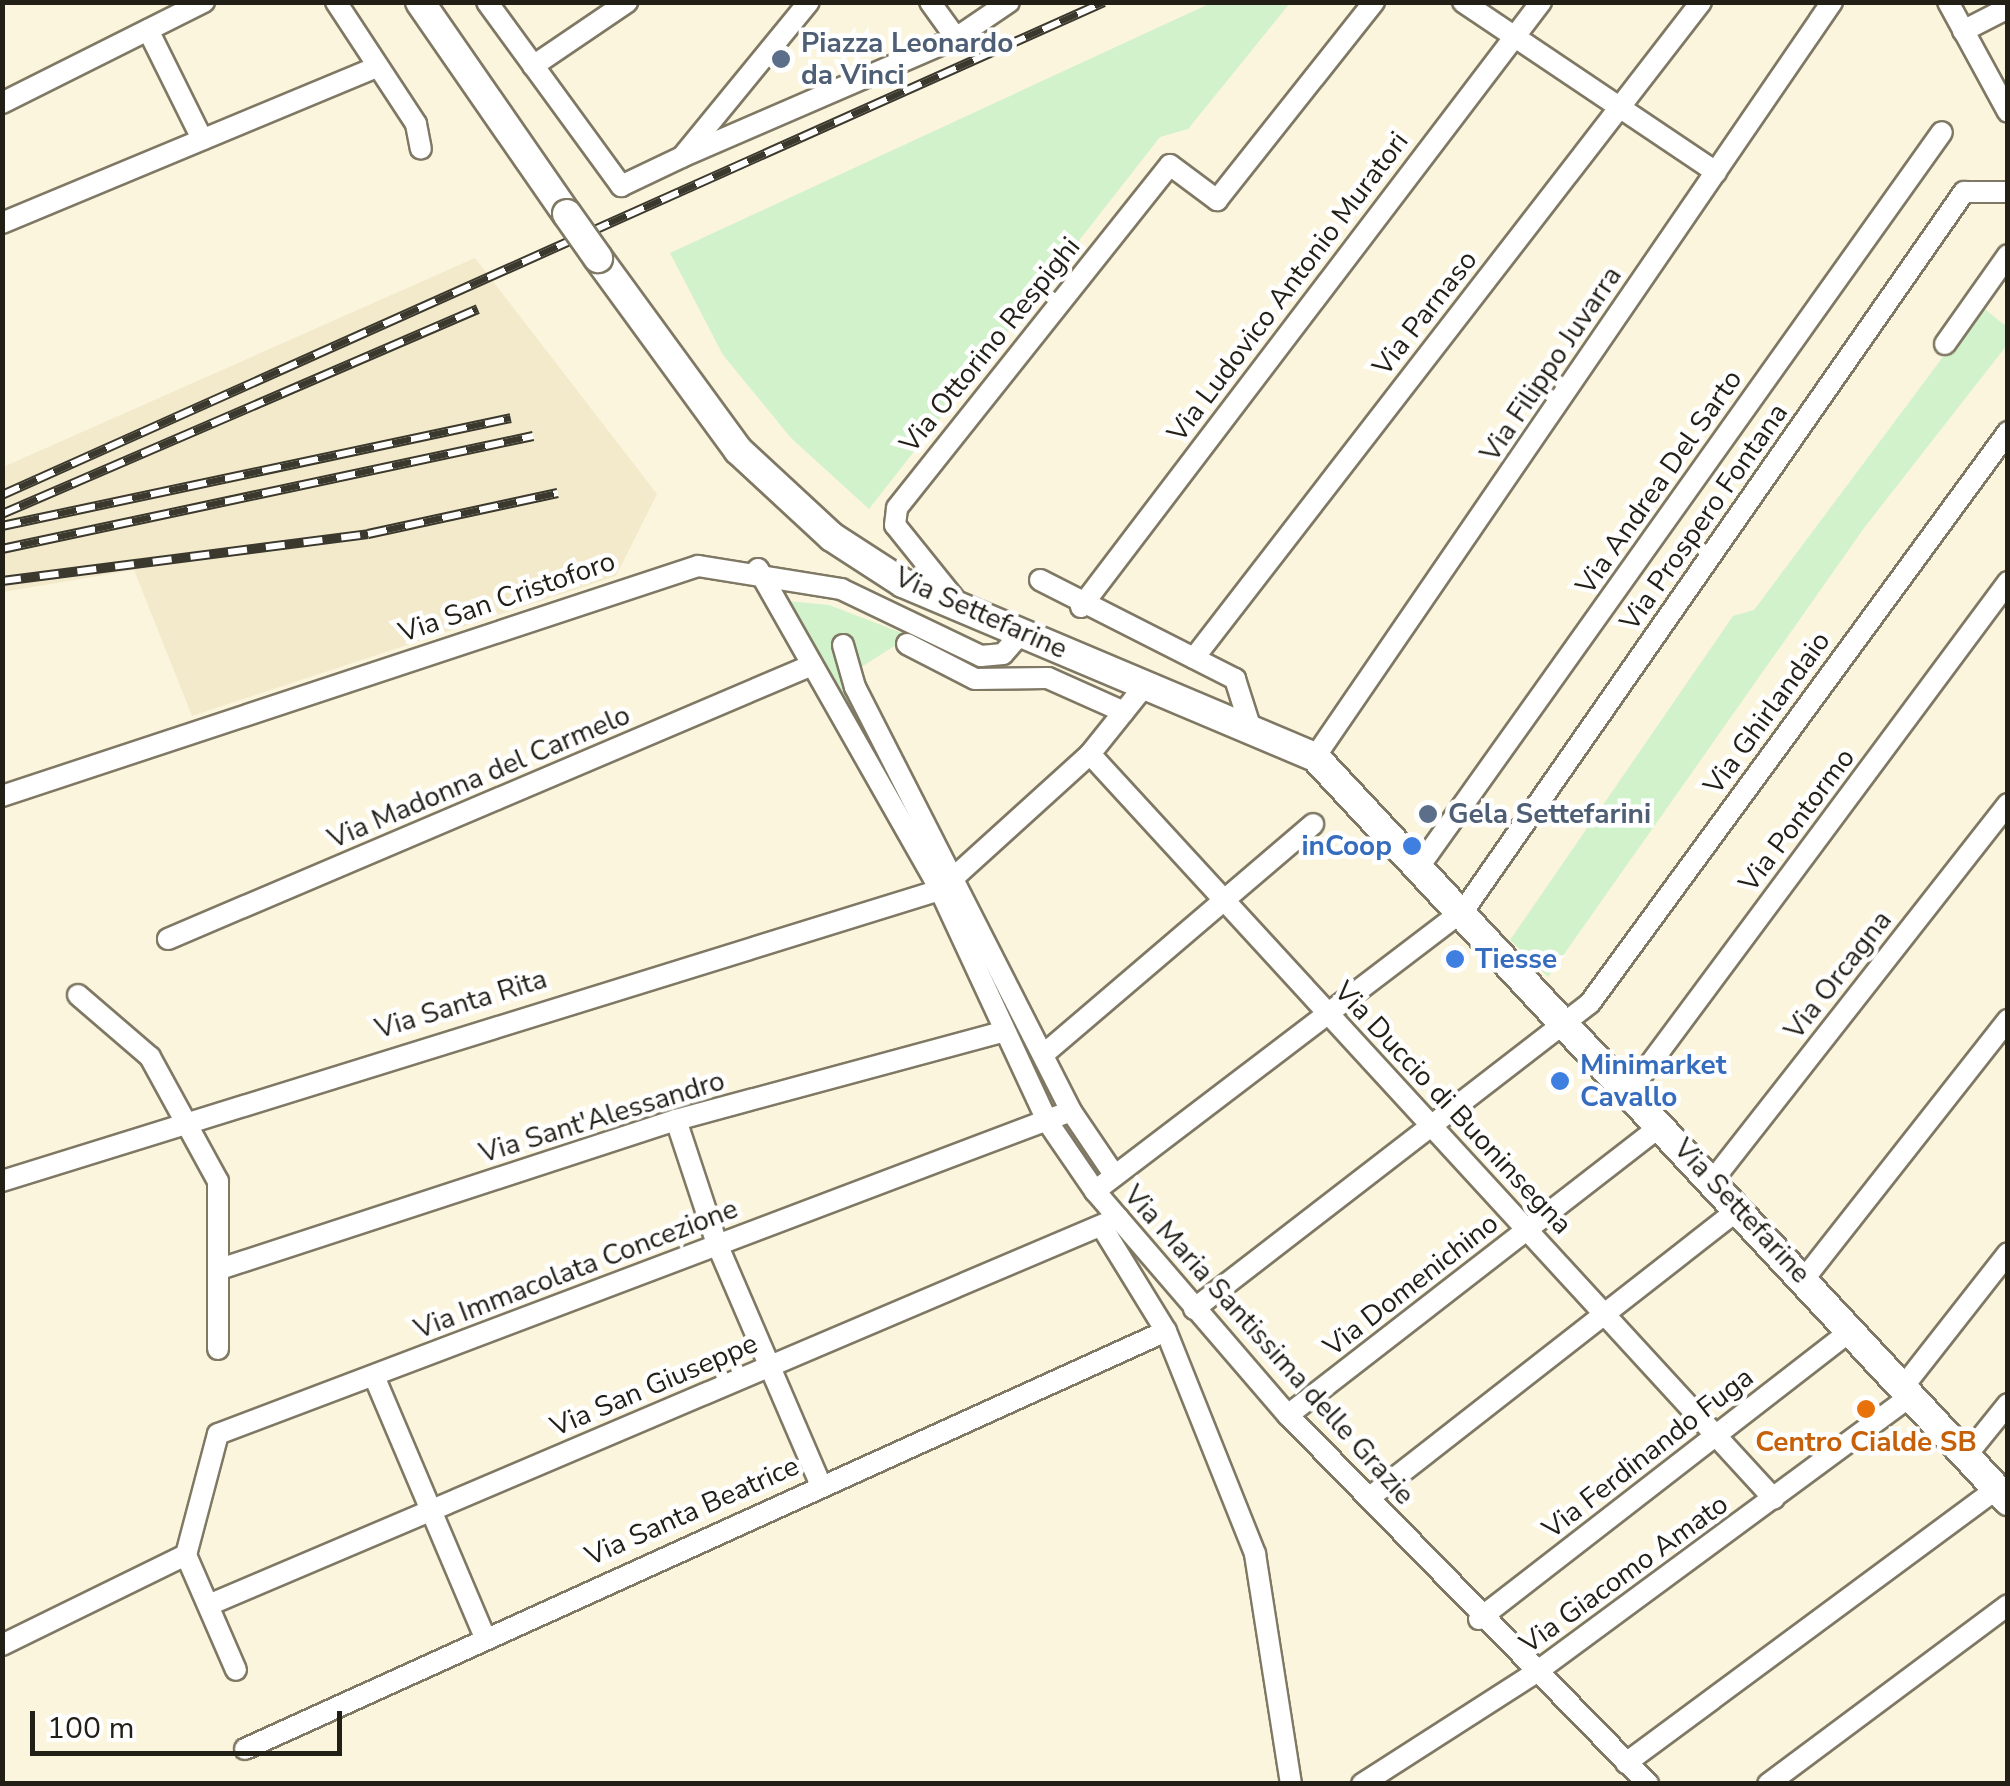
<!DOCTYPE html>
<style>
body{margin:0}
#map{position:relative;width:2010px;height:1786px;overflow:hidden;background:#fcf5de;font-family:"Nunito Sans",sans-serif}
div>[style]{position:absolute}
.built>*{inset:0;background:#f3eacc}
.green>*{inset:0;background:#d1f2ca}
.roads{filter:drop-shadow(2px 0 #7f7864) drop-shadow(-2px 0 #7f7864) drop-shadow(0 2px #7f7864) drop-shadow(0 -2px #7f7864)}
.street>*{height:20px;margin:-10px;padding:0 10px;transform-origin:10px;border-radius:10px;background:#fff}
.secondary>*{height:28px;margin:-14px;padding:0 14px;transform-origin:14px;border-radius:14px;background:#fff}
.rail>*{height:10px;margin-top:-5px;transform-origin:0;background:repeating-linear-gradient(90deg,#fff 0 19px,#3b382e 0 38px);box-sizing:border-box;border-block:2px solid #3b382e}
.bridges{filter:drop-shadow(2px 0 #7f7864) drop-shadow(-2px 0 #7f7864) drop-shadow(0 2px #7f7864) drop-shadow(0 -2px #7f7864)}
.secondary-bridge>*{height:28px;margin:-14px;padding:0 14px;transform-origin:14px;border-radius:14px;background:#fff}
.dots>*{width:28px;height:28px;translate:-50% -50%;box-sizing:border-box;border:5px solid #fff;border-radius:50%}
span{translate:-50% -50%;white-space:nowrap;text-align:center;line-height:1.15;-webkit-text-stroke:9px #fff;paint-order:stroke}
.service-label{font-size:28px;color:#4e5e75;font-weight:700}
.left{translate:0 -50%;text-align:left}
.street-label{font-size:28px;color:#221f17}
.shop-label{font-size:28px;color:#366cbe;font-weight:700}
.right{translate:-100% -50%;text-align:right}
.food-label{font-size:28px;color:#c56008;font-weight:700}
.frame{position:absolute;inset:0;border:5px solid #221f17;pointer-events:none}
.scale{position:absolute;left:30px;top:1711px;width:312px;height:45px;box-sizing:border-box;border:5px solid #221f17;border-top:0;padding-left:12px;font-size:30px;line-height:35px;white-space:nowrap;color:#221f17;-webkit-text-stroke:8px #fff;paint-order:stroke}
</style>
<div id="map">
<div class="built">
<div style="clip-path:polygon(475px 258px,657px 494px,616px 576px,192px 716px,134px 570px,3px 592px,3px 467px)"></div>
</div>
<div class="green">
<div style="clip-path:polygon(1211px 3px,1290px 3px,1188px 129px,1160px 137px,869px 509px,791px 438px,723px 355px,670px 253px)"></div>
<div style="clip-path:polygon(1981px 306px,2007px 327px,2007px 345px,1864px 528px,1548px 977px,1510px 940px,1733px 616px,1754px 610px)"></div>
<div style="clip-path:polygon(787px 601px,829px 605px,910px 636px,844px 678px,946px 869px,937px 876px)"></div>
</div>
<div class="roads">
<div class="street">
<div style="left:336px;top:2px;width:146px;rotate:56.7deg"></div>
<div style="left:416px;top:124px;width:25px;rotate:79deg"></div>
<div style="left:487px;top:2px;width:228px;rotate:53.9deg"></div>
<div style="left:621px;top:186px;width:68px;rotate:-25.4deg"></div>
<div style="left:682px;top:157px;width:200px;rotate:-50.7deg"></div>
<div style="left:930px;top:2px;width:44px;rotate:54.2deg"></div>
<div style="left:1463px;top:2px;width:305px;rotate:33.9deg"></div>
<div style="left:1948px;top:2px;width:125px;rotate:61.4deg"></div>
<div style="left:148px;top:30px;width:122px;rotate:63.6deg"></div>
<div style="left:1963px;top:31px;width:51px;rotate:-27.1deg"></div>
<div style="left:533px;top:66px;width:114px;rotate:-34.2deg"></div>
<div style="left:2px;top:103px;width:226px;rotate:-26.6deg"></div>
<div style="left:686px;top:155px;width:294px;rotate:-23.4deg"></div>
<div style="left:956px;top:38px;width:64px;rotate:-34.2deg"></div>
<div style="left:2px;top:223px;width:405px;rotate:-22.6deg"></div>
<div style="left:1945px;top:344px;width:109px;rotate:-54.7deg"></div>
<div style="left:758px;top:569px;width:369px;rotate:60.4deg"></div>
<div style="left:940px;top:890px;width:255px;rotate:65.1deg"></div>
<div style="left:1047px;top:1121px;width:85px;rotate:55.6deg"></div>
<div style="left:1095px;top:1191px;width:296px;rotate:49.3deg"></div>
<div style="left:1288px;top:1415px;width:516px;rotate:45.71deg"></div>
<div style="left:1040px;top:580px;width:219px;rotate:26.9deg"></div>
<div style="left:1235px;top:679px;width:52px;rotate:72.3deg"></div>
<div style="left:961px;top:607px;width:105px;rotate:-128.8deg"></div>
<div style="left:895px;top:525px;width:17px;rotate:-83deg"></div>
<div style="left:897px;top:508px;width:438px;rotate:-51.5deg"></div>
<div style="left:1170px;top:165px;width:59px;rotate:36.7deg"></div>
<div style="left:1217px;top:200px;width:253px;rotate:-51.6deg"></div>
<div style="left:1081px;top:607px;width:760px;rotate:-52.75deg"></div>
<div style="left:907px;top:644px;width:76px;rotate:27.2deg"></div>
<div style="left:975px;top:679px;width:73px;rotate:-0.8deg"></div>
<div style="left:1048px;top:678px;width:83px;rotate:24.1deg"></div>
<div style="left:843px;top:645px;width:44px;rotate:74.1deg"></div>
<div style="left:855px;top:687px;width:476px;rotate:63deg"></div>
<div style="left:1071px;top:1111px;width:78px;rotate:55.9deg"></div>
<div style="left:1194px;top:658px;width:829px;rotate:-52.3deg"></div>
<div style="left:1090px;top:754px;width:1011px;rotate:47.44deg"></div>
<div style="left:1315px;top:757px;width:915px;rotate:-55.6deg"></div>
<div style="left:2px;top:796px;width:733px;rotate:-18.29deg"></div>
<div style="left:698px;top:566px;width:145px;rotate:9.1deg"></div>
<div style="left:841px;top:589px;width:155px;rotate:25.6deg"></div>
<div style="left:981px;top:656px;width:22px;rotate:-5deg"></div>
<div style="left:1003px;top:654px;width:28px;rotate:-49deg"></div>
<div style="left:1421px;top:864px;width:898px;rotate:-54.56deg"></div>
<div style="left:168px;top:939px;width:700px;rotate:-23.05deg"></div>
<div style="left:78px;top:995px;width:95px;rotate:40.7deg"></div>
<div style="left:150px;top:1057px;width:141px;rotate:61.3deg"></div>
<div style="left:218px;top:1181px;width:168px;rotate:90deg"></div>
<div style="left:1044px;top:1054px;width:354px;rotate:-40.5deg"></div>
<div style="left:1630px;top:1091px;width:634px;rotate:-53.4deg"></div>
<div style="left:676px;top:1120px;width:131px;rotate:71.7deg"></div>
<div style="left:717px;top:1244px;width:260px;rotate:66.7deg"></div>
<div style="left:1713px;top:1180px;width:478px;rotate:-51.9deg"></div>
<div style="left:2px;top:1181px;width:982px;rotate:-17.24deg"></div>
<div style="left:940px;top:890px;width:202px;rotate:-42.2deg"></div>
<div style="left:1090px;top:754px;width:90px;rotate:-51.3deg"></div>
<div style="left:1095px;top:1191px;width:464px;rotate:-37.3deg"></div>
<div style="left:1464px;top:910px;width:875px;rotate:-55.15deg"></div>
<div style="left:1964px;top:192px;width:44px"></div>
<div style="left:1102px;top:1227px;width:122px;rotate:58.4deg"></div>
<div style="left:1166px;top:1331px;width:240px;rotate:68.2deg"></div>
<div style="left:1255px;top:1554px;width:233px;rotate:81.1deg"></div>
<div style="left:223px;top:1268px;width:477px;rotate:-18.1deg"></div>
<div style="left:676px;top:1120px;width:338px;rotate:-15.1deg"></div>
<div style="left:1804px;top:1279px;width:330px;rotate:-51.8deg"></div>
<div style="left:1194px;top:1309px;width:500px;rotate:-37.69deg"></div>
<div style="left:1590px;top:1003px;width:708px;rotate:-53.79deg"></div>
<div style="left:374px;top:1376px;width:281px;rotate:67deg"></div>
<div style="left:1903px;top:1387px;width:170px;rotate:-51.9deg"></div>
<div style="left:1288px;top:1415px;width:473px;rotate:-37.8deg"></div>
<div style="left:1966px;top:1456px;width:67px;rotate:-51.1deg"></div>
<div style="left:1369px;top:1498px;width:469px;rotate:-38deg"></div>
<div style="left:186px;top:1555px;width:125px;rotate:-75.2deg"></div>
<div style="left:218px;top:1434px;width:912px;rotate:-20.74deg"></div>
<div style="left:211px;top:1604px;width:986px;rotate:-23.05deg"></div>
<div style="left:1479px;top:1619px;width:471px;rotate:-37.8deg"></div>
<div style="left:2px;top:1645px;width:205px;rotate:-26.1deg"></div>
<div style="left:186px;top:1555px;width:125px;rotate:66.5deg"></div>
<div style="left:245px;top:1749px;width:1011px;rotate:-24.41deg"></div>
<div style="left:1626px;top:1763px;width:460px;rotate:-36.5deg"></div>
<div style="left:1362px;top:1784px;width:206px;rotate:-32.7deg"></div>
<div style="left:1535px;top:1673px;width:467px;rotate:-36.4deg"></div>
<div style="left:1768px;top:1784px;width:299px;rotate:-36.7deg"></div>
</div>
<div class="secondary">
<div style="left:420px;top:2px;width:258px;rotate:55.3deg"></div>
<div style="left:598px;top:258px;width:238px;rotate:53.9deg"></div>
<div style="left:738px;top:450px;width:128px;rotate:42.8deg"></div>
<div style="left:832px;top:537px;width:85px;rotate:32.9deg"></div>
<div style="left:903px;top:583px;width:447px;rotate:22.9deg"></div>
<div style="left:1315px;top:757px;width:1017px;rotate:47.03deg"></div>
</div>
</div>
<div class="rail">
<div style="left:2px;top:495px;width:1207px;rotate:-24.1deg"></div>
<div style="left:2px;top:514px;width:518px;rotate:-23.3deg"></div>
<div style="left:2px;top:526px;width:520px;rotate:-11.98deg"></div>
<div style="left:2px;top:549px;width:543px;rotate:-12.01deg"></div>
<div style="left:2px;top:581px;width:369px;rotate:-7.3deg"></div>
<div style="left:368px;top:534px;width:194px;rotate:-12.2deg"></div>
</div>
<div class="bridges">
<div class="secondary-bridge">
<div style="left:567px;top:214px;width:54px;rotate:54.8deg"></div>
</div>
</div>
<div class="dots">
<div style="left:781px;top:59px;background:#5c6f8a"></div>
<div style="left:1428px;top:814px;background:#5c6f8a"></div>
<div style="left:1412px;top:846px;background:#3f7fe0"></div>
<div style="left:1455px;top:959px;background:#3f7fe0"></div>
<div style="left:1560px;top:1081px;background:#3f7fe0"></div>
<div style="left:1866px;top:1409px;background:#e8710a"></div>
</div>
<div class="service-label">
<span class="left" style="left:801px;top:59px">Piazza Leonardo<br>da Vinci</span>
<span class="left" style="left:1448px;top:814px">Gela Settefarini</span>
</div>
<div class="street-label">
<span style="left:1288px;top:287px;rotate:-53deg">Via Ludovico Antonio Muratori</span>
<span style="left:1425px;top:313px;rotate:-52deg">Via Parnaso</span>
<span style="left:990px;top:345px;rotate:-51deg">Via Ottorino Respighi</span>
<span style="left:1551px;top:364px;rotate:-56deg">Via Filippo Juvarra</span>
<span style="left:1659px;top:482px;rotate:-55deg">Via Andrea Del Sarto</span>
<span style="left:1704px;top:517px;rotate:-55deg">Via Prospero Fontana</span>
<span style="left:507px;top:597px;rotate:-19deg">Via San Cristoforo</span>
<span style="left:981px;top:613px;rotate:24deg">Via Settefarine</span>
<span style="left:1767px;top:713px;rotate:-54deg">Via Ghirlandaio</span>
<span style="left:479px;top:777px;rotate:-23deg">Via Madonna del Carmelo</span>
<span style="left:1797px;top:820px;rotate:-53deg">Via Pontormo</span>
<span style="left:1838px;top:975px;rotate:-52deg">Via Orcagna</span>
<span style="left:461px;top:1004px;rotate:-17deg">Via Santa Rita</span>
<span style="left:1453px;top:1108px;rotate:47deg">Via Duccio di Buoninsegna</span>
<span style="left:602px;top:1117px;rotate:-17deg">Via Sant'Alessandro</span>
<span style="left:1742px;top:1211px;rotate:47deg">Via Settefarine</span>
<span style="left:576px;top:1269px;rotate:-21deg">Via Immacolata Concezione</span>
<span style="left:1411px;top:1285px;rotate:-38deg">Via Domenichino</span>
<span style="left:1269px;top:1345px;rotate:48deg">Via Maria Santissima delle Grazie</span>
<span style="left:654px;top:1385px;rotate:-23deg">Via San Giuseppe</span>
<span style="left:1648px;top:1453px;rotate:-38deg">Via Ferdinando Fuga</span>
<span style="left:692px;top:1511px;rotate:-24deg">Via Santa Beatrice</span>
<span style="left:1624px;top:1574px;rotate:-36deg">Via Giacomo Amato</span>
</div>
<div class="shop-label">
<span class="right" style="left:1392px;top:846px">inCoop</span>
<span class="left" style="left:1475px;top:959px">Tiesse</span>
<span class="left" style="left:1580px;top:1081px">Minimarket<br>Cavallo</span>
</div>
<div class="food-label">
<span style="left:1866px;top:1442px">Centro Cialde SB</span>
</div>
<div class="frame"></div>
<div class="scale">100 m</div>
</div>
